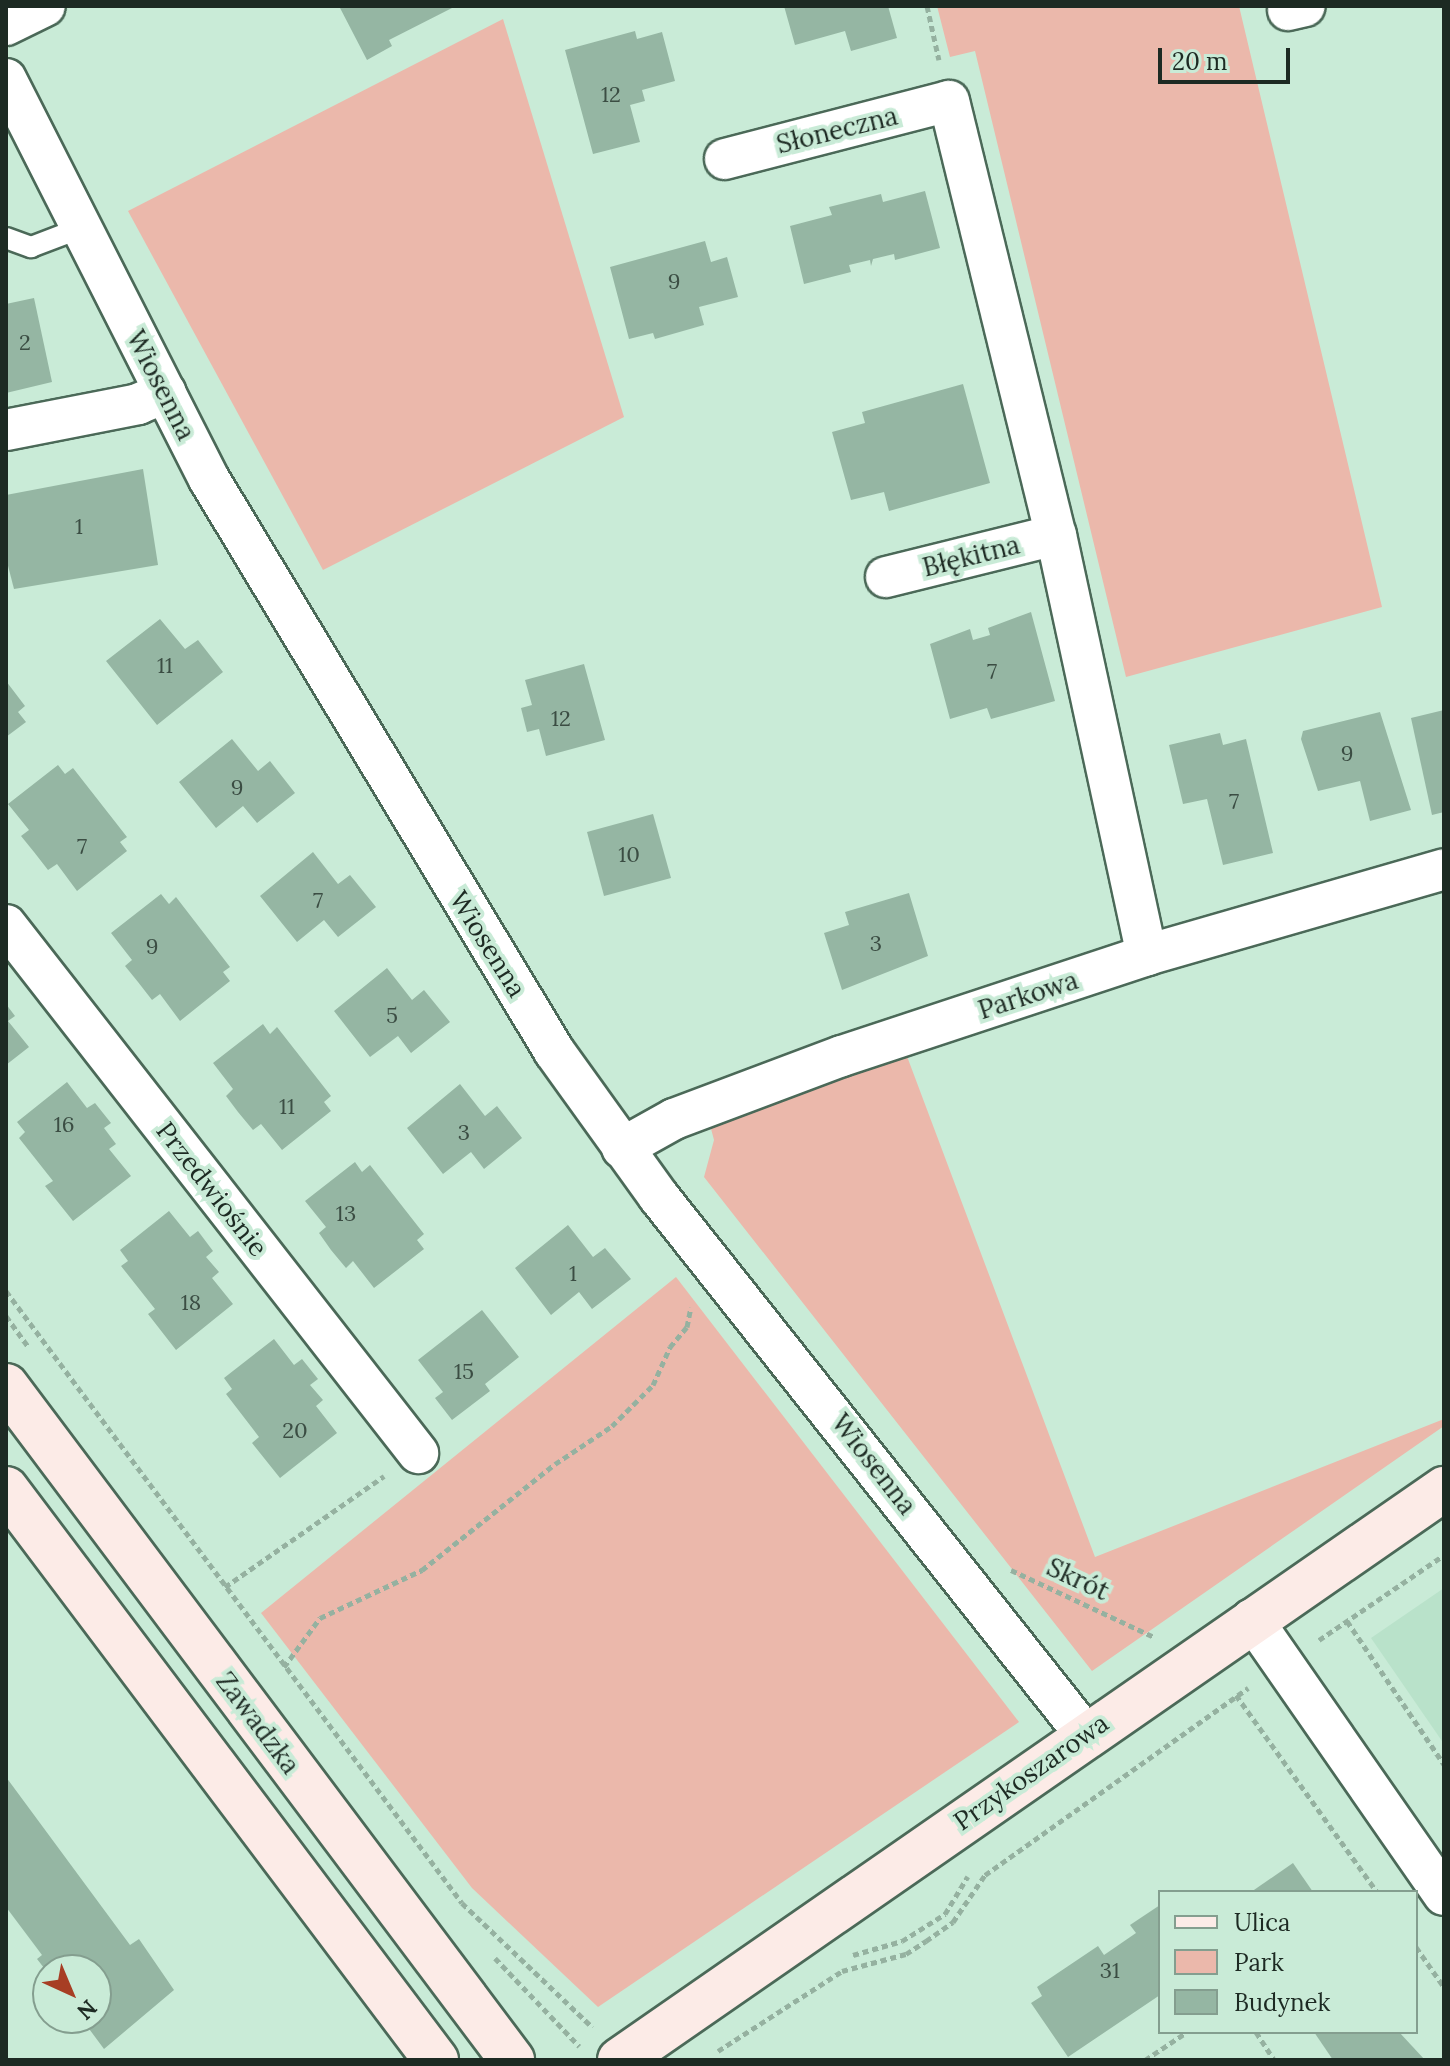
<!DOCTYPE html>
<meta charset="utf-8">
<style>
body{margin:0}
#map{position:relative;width:1450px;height:2066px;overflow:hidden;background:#c9ebd7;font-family:Lora,serif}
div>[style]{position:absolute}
.built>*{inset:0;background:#b9e2ca}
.green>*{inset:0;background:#ebb8ab}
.building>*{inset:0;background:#95b6a3}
.path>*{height:5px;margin-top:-2.5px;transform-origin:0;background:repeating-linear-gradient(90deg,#95b1a0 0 6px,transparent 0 10px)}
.roads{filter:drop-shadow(2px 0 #4b6958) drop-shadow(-2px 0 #4b6958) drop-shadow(0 2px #4b6958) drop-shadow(0 -2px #4b6958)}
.lane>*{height:20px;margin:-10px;padding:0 10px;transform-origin:10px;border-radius:10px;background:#fff}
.street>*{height:40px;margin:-20px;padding:0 20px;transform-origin:20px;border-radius:20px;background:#fff}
.secondary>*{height:44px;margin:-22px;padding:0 22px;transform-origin:22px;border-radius:22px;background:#fcebe7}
span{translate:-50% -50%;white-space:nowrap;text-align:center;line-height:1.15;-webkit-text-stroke:8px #c9ebd7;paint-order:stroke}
.number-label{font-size:22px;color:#3b4d43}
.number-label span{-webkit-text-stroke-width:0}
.street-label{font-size:26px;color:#1d2a23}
.frame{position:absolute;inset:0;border:8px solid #1d2a23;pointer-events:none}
.legend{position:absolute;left:1158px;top:1890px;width:260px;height:144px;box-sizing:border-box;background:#c9ebd7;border:2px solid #849e8f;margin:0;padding:10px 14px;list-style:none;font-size:24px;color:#1d2a23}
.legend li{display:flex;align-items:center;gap:16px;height:40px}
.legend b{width:40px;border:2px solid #849e8f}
.north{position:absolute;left:32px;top:1954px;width:80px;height:80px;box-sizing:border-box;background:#c9ebd7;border:2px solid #849e8f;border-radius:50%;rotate:136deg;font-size:22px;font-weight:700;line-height:32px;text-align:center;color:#1d2a23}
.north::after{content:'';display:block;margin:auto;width:28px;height:36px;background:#a73e24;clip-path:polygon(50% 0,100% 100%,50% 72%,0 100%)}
.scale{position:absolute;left:1158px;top:48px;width:132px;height:36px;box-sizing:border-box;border:4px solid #1d2a23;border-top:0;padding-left:10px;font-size:24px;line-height:28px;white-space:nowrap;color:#1d2a23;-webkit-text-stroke:6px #c9ebd7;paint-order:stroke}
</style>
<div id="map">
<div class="built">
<div style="clip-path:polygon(1444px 1588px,1444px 1744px,1371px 1638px)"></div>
</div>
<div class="green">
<div style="clip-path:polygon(937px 6px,1239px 6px,1382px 607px,1126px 677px,975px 51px,950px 57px)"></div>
<div style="clip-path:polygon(503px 19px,624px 417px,323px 570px,128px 211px)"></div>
<div style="clip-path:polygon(905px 1051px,1095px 1557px,1444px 1419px,1444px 1426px,1092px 1671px,704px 1177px,714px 1140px,710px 1125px)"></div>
<div style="clip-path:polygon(676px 1277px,1019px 1722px,598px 2007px,472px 1888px,261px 1613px)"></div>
</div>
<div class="building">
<div style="clip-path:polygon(339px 6px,451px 6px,452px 8px,389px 40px,392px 46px,367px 60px)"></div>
<div style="clip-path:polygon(784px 6px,888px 6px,897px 38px,851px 51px,845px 31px,795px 45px)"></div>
<div style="clip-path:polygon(635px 31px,637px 39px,662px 32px,675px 81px,642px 90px,645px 101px,630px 105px,640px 142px,593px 154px,565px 50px)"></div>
<div style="clip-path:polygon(925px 191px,940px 248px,895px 260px,894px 254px,873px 259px,871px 266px,870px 260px,849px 265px,851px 272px,804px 284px,790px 226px,832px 215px,829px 207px,881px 194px,883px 202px)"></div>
<div style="clip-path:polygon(705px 241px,711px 262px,727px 257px,738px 297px,699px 307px,704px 325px,655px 339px,653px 333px,629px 339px,610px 267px)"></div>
<div style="clip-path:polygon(34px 298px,52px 382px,6px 393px,6px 304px)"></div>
<div style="clip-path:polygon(963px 384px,990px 483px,889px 511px,884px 492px,851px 500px,832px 432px,865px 423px,862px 412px)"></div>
<div style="clip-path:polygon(143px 469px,158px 565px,14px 589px,6px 558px,6px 495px)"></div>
<div style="clip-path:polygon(1031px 612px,1055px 701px,991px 719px,987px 708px,950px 719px,930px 644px,970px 629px,973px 640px,990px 635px,988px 628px)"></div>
<div style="clip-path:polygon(160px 619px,185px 649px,198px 640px,223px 672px,157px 725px,106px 661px)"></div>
<div style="clip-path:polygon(584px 664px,605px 740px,546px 756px,539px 729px,527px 732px,521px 708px,532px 705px,525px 680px)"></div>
<div style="clip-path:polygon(6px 681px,25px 706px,18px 712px,26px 722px,6px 737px)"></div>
<div style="clip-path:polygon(1444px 710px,1444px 812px,1432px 815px,1411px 718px)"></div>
<div style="clip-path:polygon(1380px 712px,1411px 810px,1370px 821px,1360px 781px,1318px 791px,1301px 739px,1303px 731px)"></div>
<div style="clip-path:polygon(1220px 733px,1223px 745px,1246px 739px,1273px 853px,1223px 865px,1207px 799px,1183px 804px,1169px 745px)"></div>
<div style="clip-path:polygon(232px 739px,258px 771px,270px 761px,295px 793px,257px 823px,243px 806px,216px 828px,179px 782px)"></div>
<div style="clip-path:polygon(58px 765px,65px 774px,73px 768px,127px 837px,120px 842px,127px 851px,77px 891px,57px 864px,48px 870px,34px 852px,21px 836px,29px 830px,8px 804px)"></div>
<div style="clip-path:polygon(653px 814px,671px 878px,604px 896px,587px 832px)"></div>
<div style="clip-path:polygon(313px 852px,338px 884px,350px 875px,376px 907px,338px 937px,324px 920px,297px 942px,260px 896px)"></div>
<div style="clip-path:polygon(909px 893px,928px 956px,842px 990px,824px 933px,849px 925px,845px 912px)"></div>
<div style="clip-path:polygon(161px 894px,169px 904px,176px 897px,230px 967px,223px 972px,230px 981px,180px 1021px,160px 994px,152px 1000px,138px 982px,125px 966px,132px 960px,111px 933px)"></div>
<div style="clip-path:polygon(387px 968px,412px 1000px,424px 990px,450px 1022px,411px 1053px,398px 1036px,370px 1057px,334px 1011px)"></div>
<div style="clip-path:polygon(6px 1004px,15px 1016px,8px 1021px,29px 1047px,6px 1065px)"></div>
<div style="clip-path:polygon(263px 1024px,270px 1034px,277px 1027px,331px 1096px,324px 1102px,331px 1111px,282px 1150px,261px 1124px,253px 1130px,238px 1112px,226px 1096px,233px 1089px,213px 1063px)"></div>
<div style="clip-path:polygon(67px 1082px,87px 1108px,95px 1103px,111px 1123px,104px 1128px,116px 1144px,109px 1149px,131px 1176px,73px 1221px,45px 1186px,53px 1181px,19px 1138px,25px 1132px,17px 1122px)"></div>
<div style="clip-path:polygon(460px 1084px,485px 1116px,497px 1106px,522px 1138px,484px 1169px,471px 1152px,443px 1174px,407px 1128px)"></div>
<div style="clip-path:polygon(355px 1162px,362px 1172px,370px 1165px,424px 1234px,417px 1240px,424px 1249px,374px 1288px,353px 1261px,346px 1268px,331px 1250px,319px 1233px,326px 1227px,305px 1201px)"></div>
<div style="clip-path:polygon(169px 1211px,190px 1237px,198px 1231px,213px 1251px,206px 1257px,219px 1272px,212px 1278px,233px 1304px,176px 1350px,148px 1314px,155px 1309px,121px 1266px,128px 1261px,120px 1250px)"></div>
<div style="clip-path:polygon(568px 1225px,593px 1257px,605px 1248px,631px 1279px,592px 1309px,579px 1292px,551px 1315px,515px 1268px)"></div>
<div style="clip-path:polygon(482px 1310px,519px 1357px,485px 1384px,490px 1391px,452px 1420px,435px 1398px,443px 1392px,418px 1360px)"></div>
<div style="clip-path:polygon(274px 1339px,294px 1365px,302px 1359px,318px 1379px,310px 1385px,323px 1400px,316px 1406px,337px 1433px,280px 1478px,252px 1443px,259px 1437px,226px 1394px,232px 1389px,224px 1378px)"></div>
<div style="clip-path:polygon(6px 1777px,130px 1945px,139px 1939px,174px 1990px,104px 2049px,81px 2018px,96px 2018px,96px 1970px,48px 1973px,37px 1959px,42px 1955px,6px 1907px)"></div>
<div style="clip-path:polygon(1293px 1863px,1313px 1892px,1251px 1892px)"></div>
<div style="clip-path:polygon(1160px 1905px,1160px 1995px,1068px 2057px,1031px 2003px,1042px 1996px,1037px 1987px,1098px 1946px,1104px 1955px,1136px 1933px,1130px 1925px)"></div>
<div style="clip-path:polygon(1314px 2032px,1399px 2032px,1425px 2060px,1333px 2060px)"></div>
</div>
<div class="path">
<div style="left:927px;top:6px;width:55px;rotate:77.5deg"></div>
<div style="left:6px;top:1291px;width:763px;rotate:53.31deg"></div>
<div style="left:462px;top:1903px;width:180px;rotate:43.6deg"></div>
<div style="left:6px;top:1316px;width:37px;rotate:54deg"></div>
<div style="left:1011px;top:1570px;width:158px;rotate:25.1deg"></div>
<div style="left:225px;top:1587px;width:194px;rotate:-34.9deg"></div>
<div style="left:1347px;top:1621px;width:173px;rotate:55.9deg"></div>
<div style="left:1319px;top:1640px;width:151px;rotate:-34.2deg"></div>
<div style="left:284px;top:1667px;width:61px;rotate:-53.7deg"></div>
<div style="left:320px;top:1618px;width:113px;rotate:-25.2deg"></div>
<div style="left:422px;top:1570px;width:170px;rotate:-38.6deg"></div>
<div style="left:555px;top:1464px;width:69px;rotate:-33.7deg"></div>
<div style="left:612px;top:1426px;width:58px;rotate:-45deg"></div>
<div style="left:653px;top:1385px;width:42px;rotate:-65.9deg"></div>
<div style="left:670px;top:1347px;width:26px;rotate:-50deg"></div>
<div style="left:687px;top:1327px;width:20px;rotate:-79deg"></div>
<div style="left:1236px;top:1695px;width:242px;rotate:54.4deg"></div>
<div style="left:1416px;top:1947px;width:49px;rotate:55deg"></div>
<div style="left:853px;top:1955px;width:51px;rotate:-15.9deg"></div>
<div style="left:902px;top:1941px;width:51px;rotate:-32.1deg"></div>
<div style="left:945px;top:1914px;width:44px;rotate:-58.8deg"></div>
<div style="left:495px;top:1958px;width:122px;rotate:46.3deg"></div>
<div style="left:1256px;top:2032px;width:33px;rotate:57deg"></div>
<div style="left:718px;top:2051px;width:148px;rotate:-32.8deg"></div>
<div style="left:842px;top:1971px;width:66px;rotate:-14.9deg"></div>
<div style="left:906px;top:1954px;width:24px;rotate:-33deg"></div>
<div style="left:926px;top:1941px;width:33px;rotate:-35deg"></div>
<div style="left:953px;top:1922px;width:57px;rotate:-55.8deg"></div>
<div style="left:985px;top:1875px;width:323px;rotate:-35.4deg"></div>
<div style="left:1145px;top:2060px;width:50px;rotate:-33.7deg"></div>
</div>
<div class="roads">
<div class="lane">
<div style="left:6px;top:238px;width:27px;rotate:20deg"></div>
<div style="left:31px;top:247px;width:53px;rotate:-20.8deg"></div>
</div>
<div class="street">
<div style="left:1288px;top:10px;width:17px;rotate:-13deg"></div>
<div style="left:6px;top:25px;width:43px;rotate:-26deg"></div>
<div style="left:6px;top:79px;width:449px;rotate:63.1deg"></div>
<div style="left:209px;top:479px;width:668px;rotate:58.9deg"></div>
<div style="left:554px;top:1051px;width:180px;rotate:54.3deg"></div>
<div style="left:659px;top:1197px;width:685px;rotate:51.58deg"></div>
<div style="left:725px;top:159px;width:231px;rotate:-14.5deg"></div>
<div style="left:949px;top:101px;width:447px;rotate:76.2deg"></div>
<div style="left:1056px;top:535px;width:430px;rotate:77.8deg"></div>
<div style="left:6px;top:430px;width:135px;rotate:-11.1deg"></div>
<div style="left:138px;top:404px;width:30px;rotate:-23deg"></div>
<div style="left:886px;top:577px;width:175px;rotate:-13.9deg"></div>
<div style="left:6px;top:925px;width:670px;rotate:52.03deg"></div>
<div style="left:622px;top:1148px;width:60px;rotate:-29.1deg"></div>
<div style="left:674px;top:1119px;width:179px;rotate:-20.6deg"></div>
<div style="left:842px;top:1056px;width:321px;rotate:-18.3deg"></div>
<div style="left:1147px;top:955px;width:309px;rotate:-16.1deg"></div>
<div style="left:1252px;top:1619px;width:336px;rotate:55.2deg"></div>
</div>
<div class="secondary">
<div style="left:6px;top:1386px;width:843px;rotate:53.1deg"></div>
<div style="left:6px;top:1489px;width:715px;rotate:53.02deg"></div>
<div style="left:620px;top:2060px;width:1003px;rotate:-34.72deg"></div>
</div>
</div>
<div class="number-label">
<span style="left:611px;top:95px">12</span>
<span style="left:674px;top:282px">9</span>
<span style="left:25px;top:343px">2</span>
<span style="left:79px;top:527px">1</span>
<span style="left:165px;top:666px">11</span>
<span style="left:992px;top:672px">7</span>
<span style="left:561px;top:719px">12</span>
<span style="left:1347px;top:754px">9</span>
<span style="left:237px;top:788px">9</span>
<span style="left:1234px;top:802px">7</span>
<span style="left:82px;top:847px">7</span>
<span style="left:629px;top:855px">10</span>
<span style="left:318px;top:901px">7</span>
<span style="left:876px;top:944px">3</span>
<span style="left:152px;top:947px">9</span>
<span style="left:392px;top:1016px">5</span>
<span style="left:287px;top:1107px">11</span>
<span style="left:64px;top:1125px">16</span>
<span style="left:464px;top:1133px">3</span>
<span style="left:346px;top:1214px">13</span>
<span style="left:573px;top:1274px">1</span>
<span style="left:191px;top:1303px">18</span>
<span style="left:464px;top:1372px">15</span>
<span style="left:295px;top:1431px">20</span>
<span style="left:1110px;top:1971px">31</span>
</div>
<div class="street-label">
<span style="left:837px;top:130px;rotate:-14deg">Słoneczna</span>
<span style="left:161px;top:385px;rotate:63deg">Wiosenna</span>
<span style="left:971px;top:556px;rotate:-14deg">Błękitna</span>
<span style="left:488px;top:944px;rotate:58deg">Wiosenna</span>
<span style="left:1028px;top:995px;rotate:-18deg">Parkowa</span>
<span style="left:212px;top:1189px;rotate:52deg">Przedwiośnie</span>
<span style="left:874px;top:1464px;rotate:52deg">Wiosenna</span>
<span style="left:1078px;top:1579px;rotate:25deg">Skrót</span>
<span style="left:258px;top:1723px;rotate:53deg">Zawadzka</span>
<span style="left:1031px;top:1772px;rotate:-35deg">Przykoszarowa</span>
</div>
<div class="frame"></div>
<ul class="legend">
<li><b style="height:10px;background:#fcebe7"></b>Ulica</li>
<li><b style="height:22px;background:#ebb8ab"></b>Park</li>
<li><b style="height:22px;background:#95b6a3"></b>Budynek</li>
</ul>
<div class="north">N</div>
<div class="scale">20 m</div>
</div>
